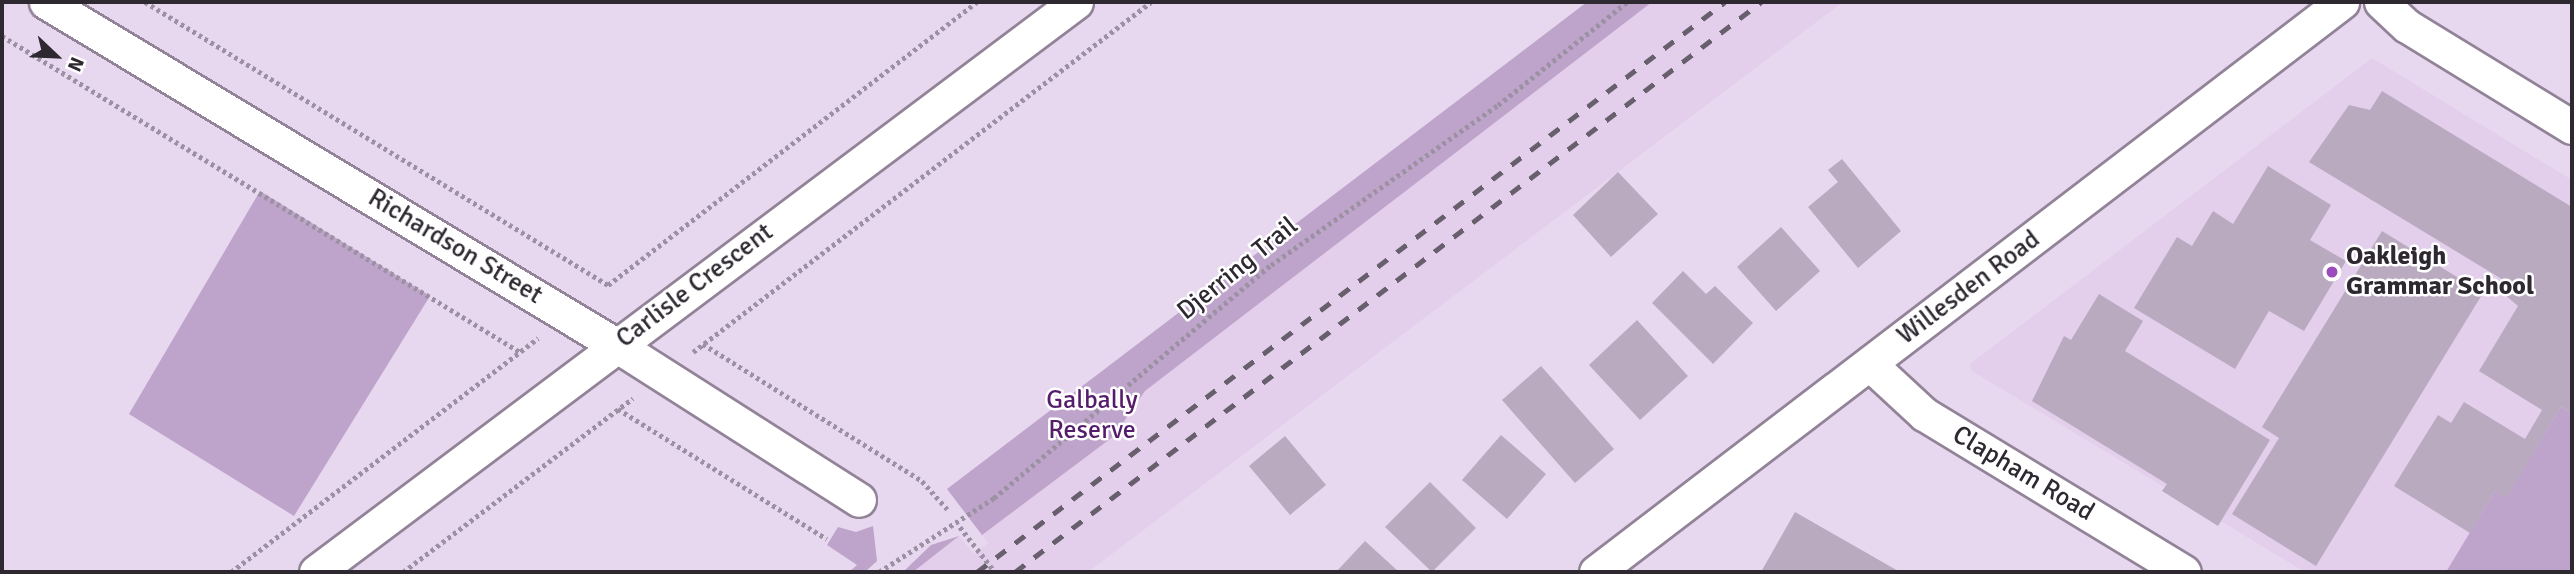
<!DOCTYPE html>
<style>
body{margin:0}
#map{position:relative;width:2574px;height:574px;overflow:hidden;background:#e8d8ef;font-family:Signika,sans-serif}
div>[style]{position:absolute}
.built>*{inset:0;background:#e3ceec}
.green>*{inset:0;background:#bea3cb}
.building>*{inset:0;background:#b9aac0}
.path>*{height:4.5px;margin-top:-2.25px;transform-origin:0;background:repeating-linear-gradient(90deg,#9c91a2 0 3.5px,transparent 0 7px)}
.roads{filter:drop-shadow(2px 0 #928398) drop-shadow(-2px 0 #928398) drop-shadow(0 2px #928398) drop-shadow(0 -2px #928398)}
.street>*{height:33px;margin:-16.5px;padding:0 16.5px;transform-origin:16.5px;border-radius:16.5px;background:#fff}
.rail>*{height:5px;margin-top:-2.5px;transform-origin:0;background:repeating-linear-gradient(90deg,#685f6d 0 12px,transparent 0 24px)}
.dots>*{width:19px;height:19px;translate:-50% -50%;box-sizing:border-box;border:4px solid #fff;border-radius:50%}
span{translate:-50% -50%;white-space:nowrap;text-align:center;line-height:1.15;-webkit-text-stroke:5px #fff;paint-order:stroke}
.street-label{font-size:26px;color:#2e2831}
.poi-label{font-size:26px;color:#2e2831;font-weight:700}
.left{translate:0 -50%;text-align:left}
.park-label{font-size:26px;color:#551c6b}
.frame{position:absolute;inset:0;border:4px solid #2e2831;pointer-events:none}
.north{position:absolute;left:21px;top:21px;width:70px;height:70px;-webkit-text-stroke:5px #fff;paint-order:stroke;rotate:113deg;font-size:19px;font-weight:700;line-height:28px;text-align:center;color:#2e2831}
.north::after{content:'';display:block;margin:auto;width:24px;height:32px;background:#2e2831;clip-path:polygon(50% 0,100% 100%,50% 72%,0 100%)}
</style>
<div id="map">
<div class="built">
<div style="clip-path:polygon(1652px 2px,1843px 2px,1088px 572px,913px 572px,959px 536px,974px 554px,988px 543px,982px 535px,1114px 436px,1145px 391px)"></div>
<div style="clip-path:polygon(2372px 58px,2572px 180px,2572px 572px,2305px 572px,1972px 371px,1970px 364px)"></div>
</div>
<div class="green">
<div style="clip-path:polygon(1587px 2px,1652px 2px,1145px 391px,1114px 436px,982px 535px,947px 489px)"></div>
<div style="clip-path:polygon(260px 191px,430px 296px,294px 516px,129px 414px)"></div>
<div style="clip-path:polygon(2561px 407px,2572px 413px,2572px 572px,2446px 572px,2495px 491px,2506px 497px)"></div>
<div style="clip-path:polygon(873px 526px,877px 561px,865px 572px,849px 572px,857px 565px,827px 545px,838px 527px,856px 532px)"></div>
<div style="clip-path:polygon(959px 536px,913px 572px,903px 572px,931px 545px)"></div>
</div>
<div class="building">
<div style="clip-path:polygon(2382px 91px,2572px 207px,2572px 413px,2561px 407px,2506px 498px,2495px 491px,2470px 533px,2394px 486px,2438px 415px,2451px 423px,2464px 402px,2525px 439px,2542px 410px,2479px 371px,2518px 306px,2504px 294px,2505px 281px,2309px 162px,2349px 105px,2370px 110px)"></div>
<div style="clip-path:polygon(1842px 159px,1901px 231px,1858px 268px,1808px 207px,1838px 182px,1828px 170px)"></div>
<div style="clip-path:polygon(2268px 166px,2331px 205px,2310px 240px,2346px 261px,2304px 331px,2269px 311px,2235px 369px,2134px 308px,2177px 237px,2192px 246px,2213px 211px,2233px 224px)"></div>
<div style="clip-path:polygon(1618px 172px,1658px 214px,1611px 257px,1573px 215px)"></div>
<div style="clip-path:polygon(1781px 227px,1820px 271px,1776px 311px,1737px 267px)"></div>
<div style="clip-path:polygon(2382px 231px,2483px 293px,2316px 566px,2232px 514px,2279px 438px,2262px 427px)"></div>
<div style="clip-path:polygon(1683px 271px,1706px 294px,1715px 286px,1753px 323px,1713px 364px,1652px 303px)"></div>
<div style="clip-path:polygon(2099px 294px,2143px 321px,2125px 351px,2270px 440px,2218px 526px,2162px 491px,2167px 484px,2032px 401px,2064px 336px,2071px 340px)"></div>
<div style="clip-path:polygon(1637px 320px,1688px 376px,1640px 420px,1589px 365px)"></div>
<div style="clip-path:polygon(1541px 366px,1614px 449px,1575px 483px,1502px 400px)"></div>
<div style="clip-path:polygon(1501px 435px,1546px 474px,1507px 519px,1462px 480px)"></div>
<div style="clip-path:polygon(1285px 436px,1326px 485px,1290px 515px,1249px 466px)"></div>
<div style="clip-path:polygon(1430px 482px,1476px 528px,1432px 572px,1385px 527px)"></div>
<div style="clip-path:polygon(1795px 512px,1900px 572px,1761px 572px)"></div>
<div style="clip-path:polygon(1365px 541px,1399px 572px,1336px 572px)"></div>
</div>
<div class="path">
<div style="left:145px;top:2px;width:543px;rotate:31.43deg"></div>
<div style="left:608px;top:285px;width:465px;rotate:-37.5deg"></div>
<div style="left:2px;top:36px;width:607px;rotate:31.38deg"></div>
<div style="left:703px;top:344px;width:258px;rotate:32deg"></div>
<div style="left:922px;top:481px;width:38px;rotate:48deg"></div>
<div style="left:693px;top:352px;width:576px;rotate:-37.39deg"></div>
<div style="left:618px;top:409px;width:246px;rotate:31.9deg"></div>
<div style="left:960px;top:527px;width:57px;rotate:52.1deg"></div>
<div style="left:231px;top:572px;width:386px;rotate:-37.3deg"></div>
<div style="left:403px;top:572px;width:288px;rotate:-37.1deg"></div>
<div style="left:879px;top:572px;width:137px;rotate:-32.8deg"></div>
<div style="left:994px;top:498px;width:362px;rotate:-40.1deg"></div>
<div style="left:1271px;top:265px;width:278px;rotate:-35.2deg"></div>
<div style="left:1498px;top:105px;width:165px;rotate:-38.6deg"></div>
</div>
<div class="roads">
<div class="street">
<div style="left:46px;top:2px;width:665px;rotate:31.04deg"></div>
<div style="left:616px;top:345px;width:288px;rotate:32.5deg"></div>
<div style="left:2381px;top:2px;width:35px;rotate:43deg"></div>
<div style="left:2407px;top:26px;width:193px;rotate:31.5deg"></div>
<div style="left:1870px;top:364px;width:74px;rotate:42.8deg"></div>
<div style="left:1924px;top:414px;width:304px;rotate:31.3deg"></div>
<div style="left:316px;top:572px;width:950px;rotate:-36.87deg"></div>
<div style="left:1596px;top:572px;width:939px;rotate:-37.38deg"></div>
</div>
</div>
<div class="rail">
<div style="left:977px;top:572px;width:940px;rotate:-37.31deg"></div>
<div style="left:1015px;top:572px;width:939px;rotate:-37.38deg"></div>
</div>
<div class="dots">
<div style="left:2332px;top:272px;background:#9b4bbb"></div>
</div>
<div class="street-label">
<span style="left:455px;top:247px;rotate:31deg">Richardson Street</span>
<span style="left:1238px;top:269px;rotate:-39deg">Djerring Trail</span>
<span style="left:695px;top:286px;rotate:-37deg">Carlisle Crescent</span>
<span style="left:1969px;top:288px;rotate:-37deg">Willesden Road</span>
<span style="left:2023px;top:474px;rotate:31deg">Clapham Road</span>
</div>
<div class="poi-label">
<span class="left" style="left:2346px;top:272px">Oakleigh<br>Grammar School</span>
</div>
<div class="park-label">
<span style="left:1092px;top:416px">Galbally<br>Reserve</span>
</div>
<div class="frame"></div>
<div class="north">N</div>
</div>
